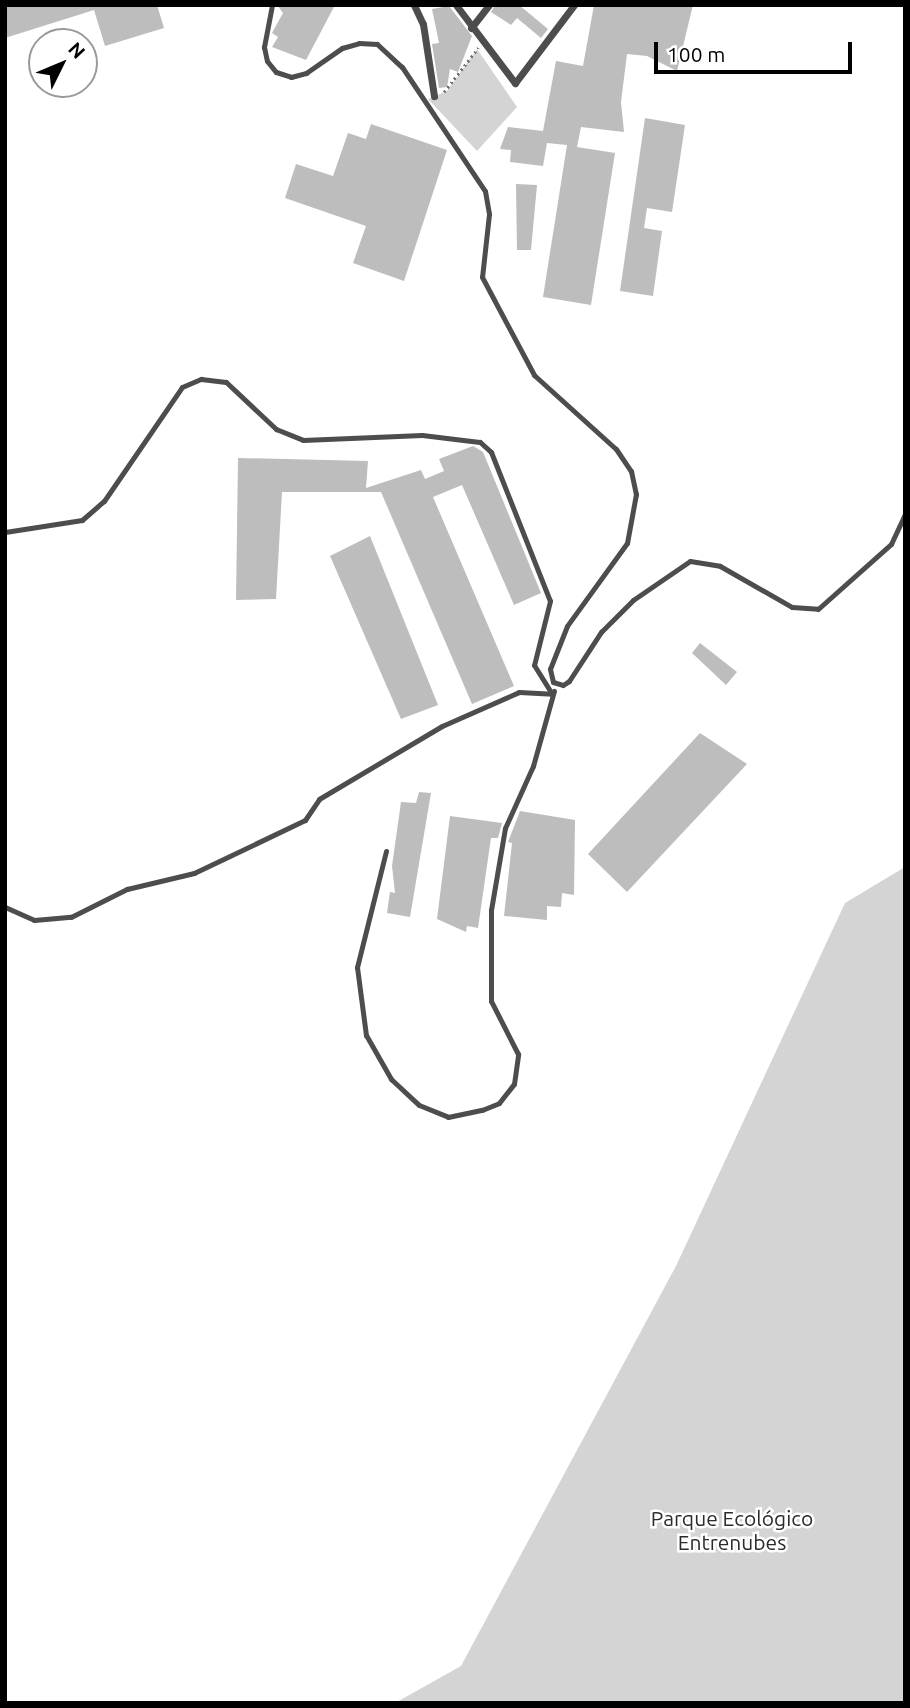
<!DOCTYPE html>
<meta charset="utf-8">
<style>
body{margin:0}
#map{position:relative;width:910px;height:1708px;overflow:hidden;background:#fff;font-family:Ubuntu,sans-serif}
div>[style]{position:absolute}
.green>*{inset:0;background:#d4d4d4}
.building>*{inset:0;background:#bdbdbd}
.path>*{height:2.5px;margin-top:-1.25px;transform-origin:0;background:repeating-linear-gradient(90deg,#6f6f6f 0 2px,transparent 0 5.5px)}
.lane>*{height:5px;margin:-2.5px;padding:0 2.5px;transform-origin:2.5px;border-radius:2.5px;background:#4d4d4d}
.street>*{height:7px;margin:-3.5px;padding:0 3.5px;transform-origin:3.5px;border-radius:3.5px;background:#4d4d4d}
span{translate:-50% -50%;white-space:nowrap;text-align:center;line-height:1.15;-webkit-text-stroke:5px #fff;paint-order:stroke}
.park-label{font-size:21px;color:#2b2b2b}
.frame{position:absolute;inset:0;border:7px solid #000;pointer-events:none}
.north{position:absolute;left:28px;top:28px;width:70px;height:70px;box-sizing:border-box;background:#fff;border:2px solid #999;border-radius:50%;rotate:47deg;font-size:19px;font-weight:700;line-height:28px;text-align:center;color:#000}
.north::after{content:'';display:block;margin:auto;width:24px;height:32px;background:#000;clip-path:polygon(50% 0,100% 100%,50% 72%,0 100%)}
.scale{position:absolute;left:654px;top:42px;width:198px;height:32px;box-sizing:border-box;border:4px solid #000;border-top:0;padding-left:9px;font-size:21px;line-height:24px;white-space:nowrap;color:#000;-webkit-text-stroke:5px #fff;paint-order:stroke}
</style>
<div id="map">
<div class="green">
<div style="clip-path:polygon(477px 49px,517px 107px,477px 151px,428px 99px,447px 91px)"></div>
<div style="clip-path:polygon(905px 867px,905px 1703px,395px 1703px,461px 1666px,676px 1266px,845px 903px)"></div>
</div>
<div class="building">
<div style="clip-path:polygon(5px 5px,157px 5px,164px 28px,105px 46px,94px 10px,5px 38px)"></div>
<div style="clip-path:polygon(277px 5px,335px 5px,306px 60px,272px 47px,278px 37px,272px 33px,283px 13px)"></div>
<div style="clip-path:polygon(495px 5px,519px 5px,548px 29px,541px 38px,517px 18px,511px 25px,491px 12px)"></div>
<div style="clip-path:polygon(594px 5px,693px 5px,677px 71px,647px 56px,627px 54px,621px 102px,624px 132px,581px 127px,577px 147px,615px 153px,591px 305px,543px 297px,567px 145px,547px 143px,543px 166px,510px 162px,511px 150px,500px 149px,508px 127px,543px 131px,556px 61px,583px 66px)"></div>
<div style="clip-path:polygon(449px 6px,472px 36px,458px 72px,450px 69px,447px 87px,439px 88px,432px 44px,439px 43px,432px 9px)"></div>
<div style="clip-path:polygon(645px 118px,685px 125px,672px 212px,647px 208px,644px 228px,662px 231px,653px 296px,620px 291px)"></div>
<div style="clip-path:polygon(371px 124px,447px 150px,404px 281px,353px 263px,366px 226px,285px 198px,296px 164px,333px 176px,348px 133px,366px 139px)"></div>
<div style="clip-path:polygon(516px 184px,537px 185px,531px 250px,517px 250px)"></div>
<div style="clip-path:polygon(473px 446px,483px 452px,541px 593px,514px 605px,462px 485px,433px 497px,514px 686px,472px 704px,381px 492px,282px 492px,276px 599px,236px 600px,238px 458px,368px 461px,366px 488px,421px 470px,425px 479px,444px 471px,439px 459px)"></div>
<div style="clip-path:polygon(370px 536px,438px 705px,401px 719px,330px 556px)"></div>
<div style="clip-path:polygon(700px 643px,737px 672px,726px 685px,692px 653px)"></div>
<div style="clip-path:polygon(700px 733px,747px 764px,627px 892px,588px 854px)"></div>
<div style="clip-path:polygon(419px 792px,431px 793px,410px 917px,387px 913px,390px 892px,395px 893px,392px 866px,401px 802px,416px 803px)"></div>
<div style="clip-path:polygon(520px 811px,575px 820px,574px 895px,562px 893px,561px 907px,547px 906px,547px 920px,504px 916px,512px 843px,508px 842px)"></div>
<div style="clip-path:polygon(450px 816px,502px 823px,498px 838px,491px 838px,478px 928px,467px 926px,466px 932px,437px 919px)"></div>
</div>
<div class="path">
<div style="left:444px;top:92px;width:56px;rotate:-52.3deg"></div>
</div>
<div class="lane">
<div style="left:272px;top:5px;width:43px;rotate:100.8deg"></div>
<div style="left:264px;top:47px;width:14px;rotate:78deg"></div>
<div style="left:267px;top:61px;width:14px;rotate:51deg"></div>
<div style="left:276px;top:72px;width:16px;rotate:18deg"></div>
<div style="left:291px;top:77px;width:16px;rotate:-15deg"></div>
<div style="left:306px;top:73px;width:44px;rotate:-34.8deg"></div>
<div style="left:342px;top:48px;width:18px;rotate:-16deg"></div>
<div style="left:359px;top:43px;width:18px;rotate:3deg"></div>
<div style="left:377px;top:44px;width:34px;rotate:43deg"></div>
<div style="left:402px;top:67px;width:149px;rotate:56.2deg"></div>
<div style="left:485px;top:191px;width:23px;rotate:80deg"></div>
<div style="left:489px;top:214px;width:63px;rotate:96.3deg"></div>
<div style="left:482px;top:277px;width:111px;rotate:62deg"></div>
<div style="left:534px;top:375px;width:110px;rotate:42.1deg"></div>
<div style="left:616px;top:449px;width:27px;rotate:56deg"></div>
<div style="left:631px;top:471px;width:24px;rotate:78deg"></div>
<div style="left:636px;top:494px;width:50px;rotate:100.4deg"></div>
<div style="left:627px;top:543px;width:102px;rotate:125.9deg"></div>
<div style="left:567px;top:626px;width:46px;rotate:111.6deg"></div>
<div style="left:550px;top:669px;width:13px;rotate:77deg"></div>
<div style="left:553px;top:682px;width:10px;rotate:17deg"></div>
<div style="left:563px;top:685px;width:7px;rotate:-34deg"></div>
<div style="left:569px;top:681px;width:59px;rotate:-56.9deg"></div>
<div style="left:601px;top:632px;width:45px;rotate:-45deg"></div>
<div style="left:633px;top:600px;width:69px;rotate:-34.4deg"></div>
<div style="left:690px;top:561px;width:30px;rotate:9deg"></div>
<div style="left:720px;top:566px;width:83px;rotate:29.7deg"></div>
<div style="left:792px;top:607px;width:26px;rotate:4deg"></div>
<div style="left:818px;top:609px;width:98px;rotate:-41.7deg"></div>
<div style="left:891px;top:544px;width:33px;rotate:-65deg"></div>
<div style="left:5px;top:532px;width:78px;rotate:-8.9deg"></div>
<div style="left:82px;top:520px;width:29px;rotate:-41deg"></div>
<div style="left:104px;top:501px;width:138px;rotate:-55.6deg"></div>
<div style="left:182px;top:387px;width:21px;rotate:-23deg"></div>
<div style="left:201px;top:379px;width:25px;rotate:7deg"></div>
<div style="left:226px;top:382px;width:69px;rotate:43.2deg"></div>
<div style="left:276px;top:429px;width:29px;rotate:22deg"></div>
<div style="left:303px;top:440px;width:119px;rotate:-2.4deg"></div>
<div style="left:422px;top:435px;width:58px;rotate:6.9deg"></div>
<div style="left:480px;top:442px;width:15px;rotate:42deg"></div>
<div style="left:491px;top:452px;width:160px;rotate:68.4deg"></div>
<div style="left:550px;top:601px;width:66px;rotate:104deg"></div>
<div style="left:534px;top:665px;width:34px;rotate:58deg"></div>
<div style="left:386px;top:851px;width:120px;rotate:104deg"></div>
<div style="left:357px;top:967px;width:69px;rotate:82.5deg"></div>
<div style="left:366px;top:1035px;width:51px;rotate:60.4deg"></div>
<div style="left:391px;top:1079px;width:38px;rotate:43deg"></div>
<div style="left:419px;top:1105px;width:31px;rotate:22deg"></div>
<div style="left:448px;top:1117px;width:35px;rotate:-12deg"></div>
<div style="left:482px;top:1110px;width:18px;rotate:-22deg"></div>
<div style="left:499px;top:1103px;width:24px;rotate:-52deg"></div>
<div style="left:514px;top:1084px;width:30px;rotate:-82deg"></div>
<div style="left:518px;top:1054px;width:59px;rotate:-117deg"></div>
<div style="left:491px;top:1001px;width:91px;rotate:-90deg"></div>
<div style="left:491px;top:910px;width:83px;rotate:-80.3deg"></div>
<div style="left:505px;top:828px;width:68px;rotate:-65.7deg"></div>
<div style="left:533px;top:766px;width:78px;rotate:-74.4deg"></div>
<div style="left:5px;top:907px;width:32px;rotate:24deg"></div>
<div style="left:34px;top:920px;width:37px;rotate:-5deg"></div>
<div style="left:71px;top:917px;width:63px;rotate:-26.6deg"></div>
<div style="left:127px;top:889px;width:69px;rotate:-13.4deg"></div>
<div style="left:194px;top:873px;width:123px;rotate:-25.5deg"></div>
<div style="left:305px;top:820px;width:25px;rotate:-56deg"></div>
<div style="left:319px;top:799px;width:143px;rotate:-30.7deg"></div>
<div style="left:442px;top:726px;width:84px;rotate:-23.8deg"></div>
<div style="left:519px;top:692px;width:33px;rotate:3deg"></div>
</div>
<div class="street">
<div style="left:414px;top:5px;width:21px;rotate:65deg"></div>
<div style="left:423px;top:24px;width:73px;rotate:81.3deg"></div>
<div style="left:456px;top:5px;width:98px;rotate:52.9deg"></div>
<div style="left:515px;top:83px;width:98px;rotate:-52.9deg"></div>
<div style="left:471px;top:28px;width:29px;rotate:-52deg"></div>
</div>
<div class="park-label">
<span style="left:732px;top:1530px">Parque Ecológico<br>Entrenubes</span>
</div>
<div class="frame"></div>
<div class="north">N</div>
<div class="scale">100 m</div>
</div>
